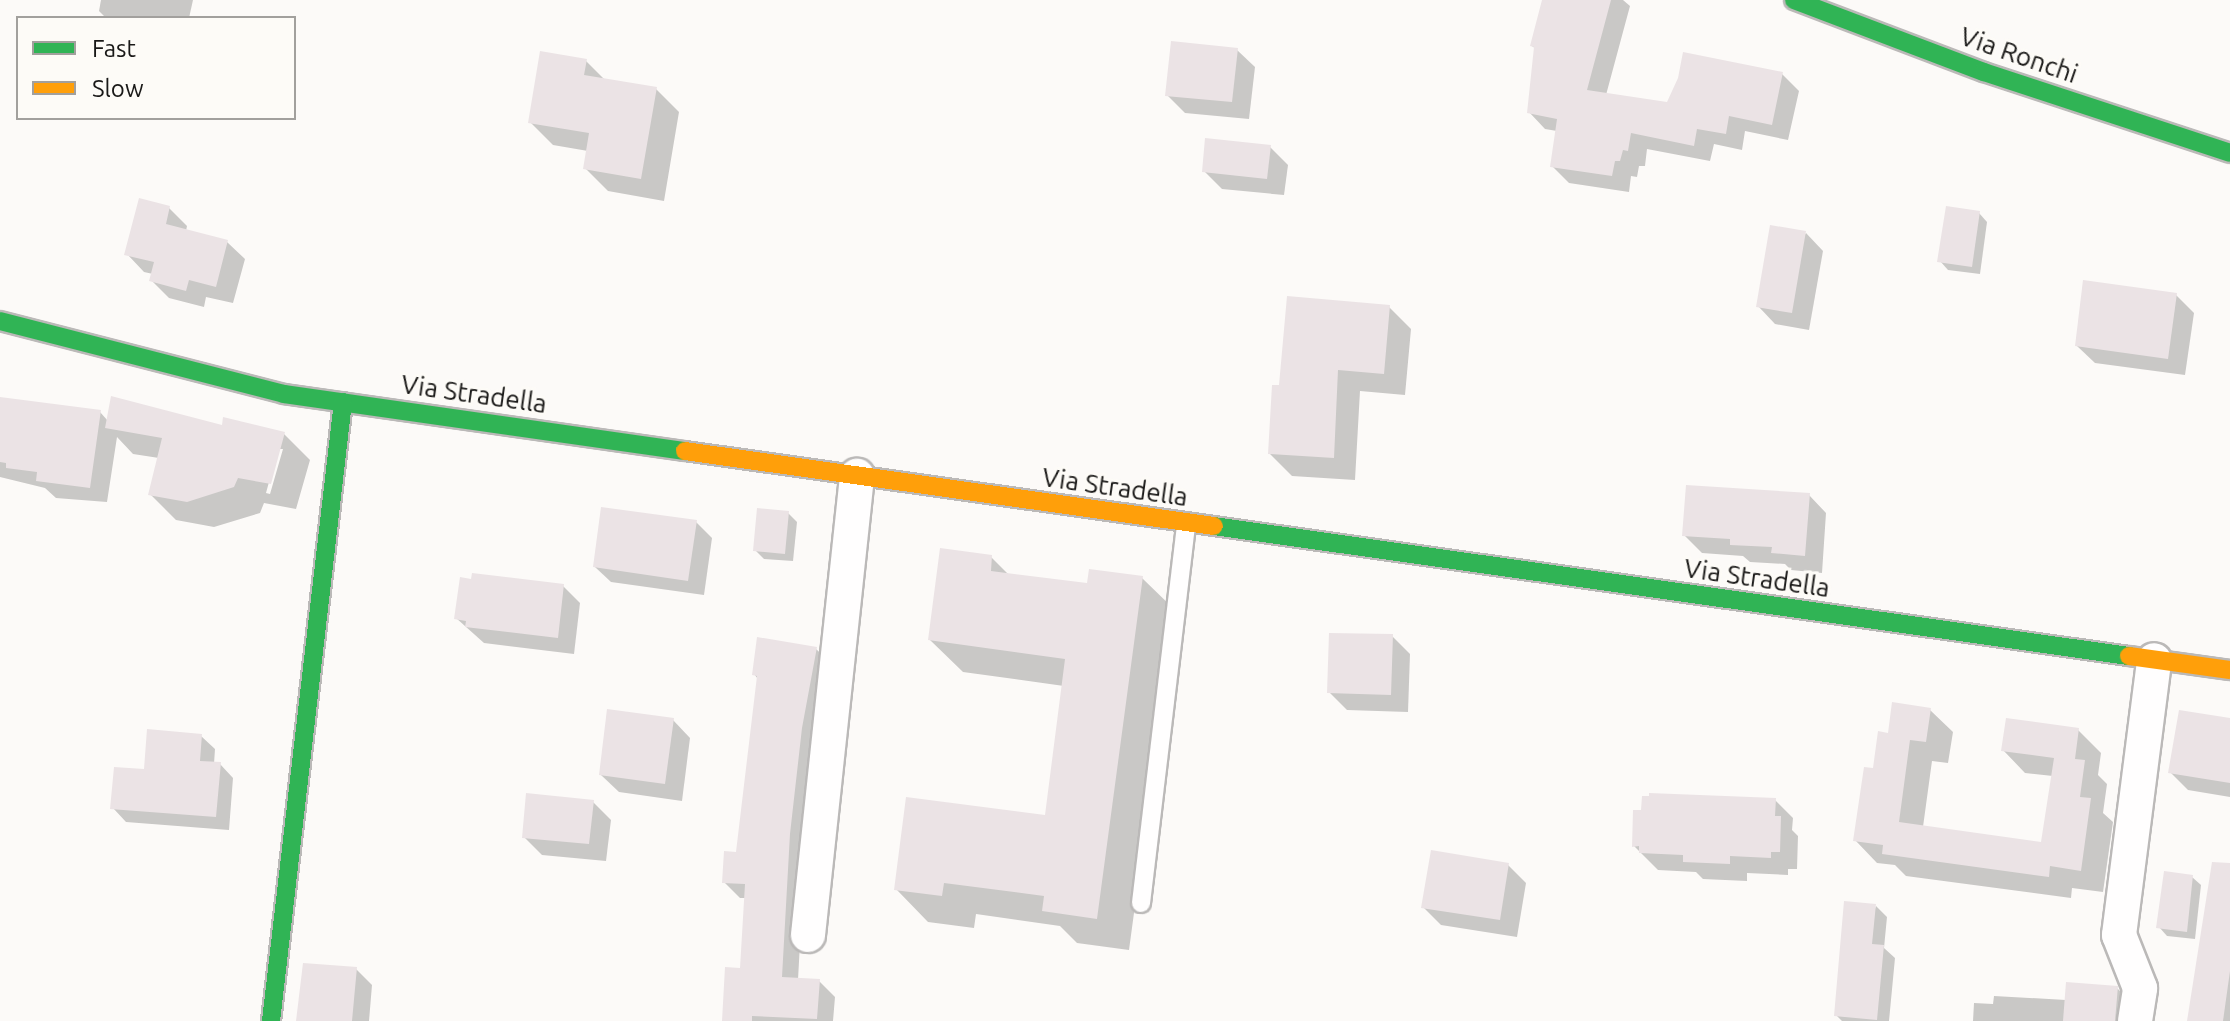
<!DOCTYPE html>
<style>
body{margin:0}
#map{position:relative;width:2230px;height:1021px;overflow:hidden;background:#fcfaf8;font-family:Ubuntu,sans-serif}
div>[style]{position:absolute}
.shadow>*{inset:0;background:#0003}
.building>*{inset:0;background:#ebe3e5}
.roads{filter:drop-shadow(2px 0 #bbb9b8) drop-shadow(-2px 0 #bbb9b8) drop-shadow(0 2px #bbb9b8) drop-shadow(0 -2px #bbb9b8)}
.lane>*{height:18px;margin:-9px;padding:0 9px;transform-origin:9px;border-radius:9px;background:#fffefe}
.street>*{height:34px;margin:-17px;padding:0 17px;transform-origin:17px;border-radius:17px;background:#fffefe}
.fast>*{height:18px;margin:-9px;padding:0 9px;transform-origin:9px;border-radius:9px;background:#30b455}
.slow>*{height:18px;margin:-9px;padding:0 9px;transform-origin:9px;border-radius:9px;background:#ff9f0a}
span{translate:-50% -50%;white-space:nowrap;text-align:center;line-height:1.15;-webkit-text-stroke:6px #fdfbf7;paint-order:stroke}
.street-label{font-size:26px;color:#191817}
.legend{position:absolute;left:16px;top:16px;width:280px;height:104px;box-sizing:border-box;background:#fdfbf7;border:2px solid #a2a09d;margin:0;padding:10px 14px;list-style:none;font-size:24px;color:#191817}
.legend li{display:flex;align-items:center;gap:16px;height:40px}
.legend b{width:40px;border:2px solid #a2a09d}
</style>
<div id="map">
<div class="shadow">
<div style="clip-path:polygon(101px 0,193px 0,189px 18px,106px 18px,99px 11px)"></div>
<div style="clip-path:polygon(1544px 0,1623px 0,1630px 6px,1606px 95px,1668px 105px,1782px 74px,1799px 91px,1788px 140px,1745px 131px,1742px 150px,1714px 144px,1710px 161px,1647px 149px,1645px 166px,1639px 166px,1637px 177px,1631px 176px,1629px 192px,1569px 183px,1552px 166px,1557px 131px,1545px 129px,1529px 112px,1536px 49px,1532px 46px)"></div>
<div style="clip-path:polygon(1237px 50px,1255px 67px,1249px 119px,1185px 113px,1167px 95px)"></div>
<div style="clip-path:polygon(586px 61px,605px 80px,656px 89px,679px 112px,664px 201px,608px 191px,585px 168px,588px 151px,553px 145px,530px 122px)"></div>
<div style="clip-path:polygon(1270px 147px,1288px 165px,1284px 195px,1222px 189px,1204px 171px)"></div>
<div style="clip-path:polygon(169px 208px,187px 226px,186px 231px,227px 242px,245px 259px,233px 303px,206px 297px,204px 307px,169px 298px,151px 280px,153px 274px,144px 272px,127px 254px)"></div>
<div style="clip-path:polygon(1979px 213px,1987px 222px,1980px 274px,1948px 270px,1940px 261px)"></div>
<div style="clip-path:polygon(1806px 233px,1823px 251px,1809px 330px,1775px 324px,1758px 306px)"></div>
<div style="clip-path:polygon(2176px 295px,2194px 313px,2185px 375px,2095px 363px,2077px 346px)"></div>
<div style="clip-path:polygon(1389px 307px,1411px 329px,1405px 395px,1360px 391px,1355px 480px,1292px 476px,1270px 454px,1281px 387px)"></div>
<div style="clip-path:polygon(evenodd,0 399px,100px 412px,108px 421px,284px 434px,310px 460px,296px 509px,264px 503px,260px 513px,214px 527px,176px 520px,150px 494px,159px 458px,133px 454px,117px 437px,107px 502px,56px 498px,45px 488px,0 477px,0 399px,278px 449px,283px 449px,270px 494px,266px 493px,278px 449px)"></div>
<div style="clip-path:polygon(1809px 495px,1826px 513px,1822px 573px,1791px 570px,1785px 564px,1750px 562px,1743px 556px,1702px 553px,1684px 535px)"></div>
<div style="clip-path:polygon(788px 513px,797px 522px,793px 561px,764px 559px,755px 550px)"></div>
<div style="clip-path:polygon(696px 522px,712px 538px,704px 595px,611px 582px,595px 567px)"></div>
<div style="clip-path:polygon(991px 557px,1009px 575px,1089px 585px,1142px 578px,1175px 610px,1129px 950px,1077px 943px,1060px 926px,976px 914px,974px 928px,928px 922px,896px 889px,1047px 817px,1064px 686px,963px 672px,930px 640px)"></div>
<div style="clip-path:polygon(563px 586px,580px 603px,574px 654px,484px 643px,456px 618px)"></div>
<div style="clip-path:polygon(1392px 636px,1410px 654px,1408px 712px,1347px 710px,1329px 692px)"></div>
<div style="clip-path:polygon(816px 649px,832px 664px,805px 851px,798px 980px,819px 981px,835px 997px,833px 1021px,724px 1021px,742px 970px,747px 898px,740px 898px,724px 882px,738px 854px,758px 679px,754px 674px)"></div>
<div style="clip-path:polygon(1930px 710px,1953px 732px,1948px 763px,1932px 761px,1923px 827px,2043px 845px,2053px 776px,2025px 773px,2003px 750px,2078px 730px,2101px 753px,2098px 775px,2107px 784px,2103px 813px,2113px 822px,2103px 892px,2072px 888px,2071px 898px,1906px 876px,1895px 865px,1877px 863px,1855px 840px,1874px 770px,1889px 735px)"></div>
<div style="clip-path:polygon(673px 720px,690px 738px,682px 801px,619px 792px,601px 775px)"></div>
<div style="clip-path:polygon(2230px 720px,2230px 797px,2188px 790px,2170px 772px)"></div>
<div style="clip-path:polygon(201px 736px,215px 749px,214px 764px,220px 764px,233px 778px,229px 830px,126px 822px,113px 808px)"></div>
<div style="clip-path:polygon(1775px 800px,1793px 818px,1792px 830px,1798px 836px,1797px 869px,1788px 869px,1788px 875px,1747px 873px,1747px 881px,1703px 879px,1696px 872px,1658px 870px,1634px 846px)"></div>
<div style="clip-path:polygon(593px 802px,611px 820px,606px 861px,542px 855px,524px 837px)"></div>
<div style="clip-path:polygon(1508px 865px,1526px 883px,1517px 937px,1441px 925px,1423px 907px)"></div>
<div style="clip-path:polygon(2192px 877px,2201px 885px,2195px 939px,2167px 936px,2159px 927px)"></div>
<div style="clip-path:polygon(1876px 906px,1887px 917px,1884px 948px,1895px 958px,1889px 1021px,1842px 1021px,1836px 1015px)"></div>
<div style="clip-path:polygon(2230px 923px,2230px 1021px,2189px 1021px)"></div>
<div style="clip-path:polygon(356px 969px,372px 985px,369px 1021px,297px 1021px)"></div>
<div style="clip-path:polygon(2117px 988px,2132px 1003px,2131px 1021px,1973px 1021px,1974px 1003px,1993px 1004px,1994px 996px,2066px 1000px)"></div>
</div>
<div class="building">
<div style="clip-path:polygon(1542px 0,1611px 0,1587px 90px,1667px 102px,1678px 78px,1683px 52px,1783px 72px,1772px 125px,1729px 116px,1726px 134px,1697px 129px,1694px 146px,1631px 133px,1628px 151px,1623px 150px,1620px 161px,1615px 161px,1612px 176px,1550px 167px,1557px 119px,1527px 113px,1534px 47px,1530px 46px)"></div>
<div style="clip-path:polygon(1171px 41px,1238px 48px,1232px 102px,1165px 96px)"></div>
<div style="clip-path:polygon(540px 51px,587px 59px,584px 75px,657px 87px,641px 179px,583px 169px,589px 133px,528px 123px)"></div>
<div style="clip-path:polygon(1205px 138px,1271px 145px,1267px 179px,1202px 172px)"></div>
<div style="clip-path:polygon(139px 198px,170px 206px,166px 224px,228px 240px,216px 287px,189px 280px,186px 291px,149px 281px,154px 262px,124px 255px)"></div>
<div style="clip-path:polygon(1946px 206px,1980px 211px,1972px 267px,1937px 262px)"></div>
<div style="clip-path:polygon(1770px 225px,1806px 231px,1792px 313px,1756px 307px)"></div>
<div style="clip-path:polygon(2083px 280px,2177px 293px,2168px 359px,2075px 346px)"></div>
<div style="clip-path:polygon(1287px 296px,1390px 305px,1384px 374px,1338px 370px,1334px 458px,1268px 454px,1272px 385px,1279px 385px)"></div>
<div style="clip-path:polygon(111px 396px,222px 425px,223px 417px,285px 432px,271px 484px,238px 478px,234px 487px,187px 502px,148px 495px,162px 438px,105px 428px)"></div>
<div style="clip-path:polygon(0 397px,101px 410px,90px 488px,36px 481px,37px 472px,6px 468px,6px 463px,0 462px)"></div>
<div style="clip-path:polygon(1686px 485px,1810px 493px,1805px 556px,1771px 553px,1772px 547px,1730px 545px,1730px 539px,1682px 536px)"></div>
<div style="clip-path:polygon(601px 507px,697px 520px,688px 581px,593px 567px)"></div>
<div style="clip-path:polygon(757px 508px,789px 511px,785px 554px,753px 551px)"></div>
<div style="clip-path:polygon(940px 548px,992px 555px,991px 571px,1087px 583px,1089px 569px,1143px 576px,1097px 919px,1042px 911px,1044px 896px,944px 883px,942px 896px,894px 890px,906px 797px,1045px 815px,1065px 659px,928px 640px)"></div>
<div style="clip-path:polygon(472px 573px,564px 584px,558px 638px,465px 627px,466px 621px,454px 619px,460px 577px,471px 579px)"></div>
<div style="clip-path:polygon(1329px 633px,1393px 634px,1391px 695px,1327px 693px)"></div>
<div style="clip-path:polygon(757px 637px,817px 647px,802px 728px,790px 834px,782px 977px,820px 979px,817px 1019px,752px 1016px,752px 1021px,722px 1021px,725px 967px,740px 968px,745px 884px,722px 883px,724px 851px,736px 852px,757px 676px,752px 675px)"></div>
<div style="clip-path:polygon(1892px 702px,1931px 708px,1926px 742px,1910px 740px,1899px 822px,2041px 842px,2054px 758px,2001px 751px,2006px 718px,2079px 728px,2075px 759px,2085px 760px,2080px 797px,2091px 798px,2081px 871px,2050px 866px,2049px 877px,1882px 854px,1883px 845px,1853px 841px,1864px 767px,1873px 768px,1878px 731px,1888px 733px)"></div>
<div style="clip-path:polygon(607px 709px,674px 718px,665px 784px,599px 775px)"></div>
<div style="clip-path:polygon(2179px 710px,2230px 718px,2230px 783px,2168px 773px)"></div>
<div style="clip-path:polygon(147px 729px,202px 734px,200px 761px,221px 762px,216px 817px,110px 809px,114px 767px,144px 769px)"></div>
<div style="clip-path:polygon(526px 793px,594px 800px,589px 844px,522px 838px)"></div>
<div style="clip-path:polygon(1649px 793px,1776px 798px,1775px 816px,1781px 816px,1780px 852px,1771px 852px,1771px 858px,1730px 856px,1730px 864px,1683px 862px,1683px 855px,1639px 853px,1639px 846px,1632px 847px,1633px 810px,1641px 810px,1642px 796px,1649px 796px)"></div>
<div style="clip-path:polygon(1431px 850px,1509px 863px,1500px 920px,1421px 908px)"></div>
<div style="clip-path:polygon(2212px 862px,2230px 863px,2230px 971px,2223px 1021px,2187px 1021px)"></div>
<div style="clip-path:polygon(2164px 871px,2193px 875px,2187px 932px,2156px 928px)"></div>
<div style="clip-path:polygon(1844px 901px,1876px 904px,1872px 944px,1884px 945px,1877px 1020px,1834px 1016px)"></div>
<div style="clip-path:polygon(303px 963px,357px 967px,352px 1021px,296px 1021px)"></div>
<div style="clip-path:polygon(2066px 982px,2118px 986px,2115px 1021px,2063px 1021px)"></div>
</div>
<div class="roads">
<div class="lane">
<div style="left:1141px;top:903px;width:382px;rotate:-83.2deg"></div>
</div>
<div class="street">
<div style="left:808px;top:935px;width:462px;rotate:-83.9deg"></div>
<div style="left:2135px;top:1021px;width:33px;rotate:-81deg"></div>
<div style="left:2140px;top:988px;width:57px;rotate:-111.6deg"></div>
<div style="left:2119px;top:935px;width:277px;rotate:-82.7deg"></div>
</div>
<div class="fast">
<div style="left:1794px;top:0;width:203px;rotate:20.8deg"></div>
<div style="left:1984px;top:72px;width:259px;rotate:18.2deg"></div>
<div style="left:0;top:321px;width:293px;rotate:14.4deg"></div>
<div style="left:284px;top:394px;width:405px;rotate:8.1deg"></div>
<div style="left:1214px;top:526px;width:924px;rotate:8.09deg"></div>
<div style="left:271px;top:1021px;width:623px;rotate:-83.37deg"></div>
</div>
<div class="slow">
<div style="left:685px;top:451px;width:534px;rotate:8.07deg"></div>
<div style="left:2129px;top:656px;width:102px;rotate:7.9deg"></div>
</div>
</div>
<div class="street-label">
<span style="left:2019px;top:55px;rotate:19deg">Via Ronchi</span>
<span style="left:474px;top:394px;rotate:8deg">Via Stradella</span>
<span style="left:1115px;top:487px;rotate:8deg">Via Stradella</span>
<span style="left:1757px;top:578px;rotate:8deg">Via Stradella</span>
</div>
<ul class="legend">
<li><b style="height:10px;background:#30b455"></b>Fast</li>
<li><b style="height:10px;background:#ff9f0a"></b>Slow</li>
</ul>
</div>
